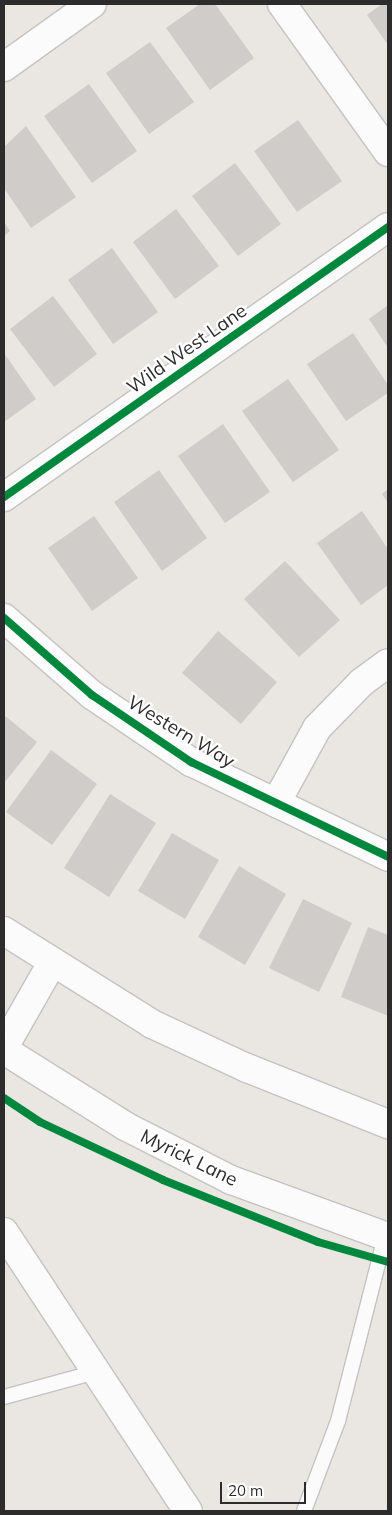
<!DOCTYPE html>
<style>
body{margin:0}
#map{position:relative;width:392px;height:1515px;overflow:hidden;background:#eae6e2;font-family:Mulish,sans-serif}
div>[style]{position:absolute}
.building>*{inset:0;background:#cfccc9}
.roads{filter:drop-shadow(1px 0 #c4c3c3) drop-shadow(-1px 0 #c4c3c3) drop-shadow(0 1px #c4c3c3) drop-shadow(0 -1px #c4c3c3)}
.lane>*{height:14px;margin:-7px;padding:0 7px;transform-origin:7px;border-radius:7px;background:#fcfbfb}
.street>*{height:28px;margin:-14px;padding:0 14px;transform-origin:14px;border-radius:14px;background:#fcfbfb}
.secondary>*{height:28px;margin:-14px;padding:0 14px;transform-origin:14px;border-radius:14px;background:#fcfbfb}
.cycleway>*{height:8px;margin:-4px;padding:0 4px;transform-origin:4px;border-radius:4px;background:#00873e}
span{translate:-50% -50%;white-space:nowrap;text-align:center;line-height:1.15;-webkit-text-stroke:4.5px #fff;paint-order:stroke}
.street-label{font-size:19px;color:#2c2c2c}
.frame{position:absolute;inset:0;border:5px solid #2c2c2c;pointer-events:none}
.scale{position:absolute;left:220px;top:1482px;width:86px;height:22px;box-sizing:border-box;border:2px solid #2c2c2c;border-top:0;padding-left:6px;font-size:15px;line-height:18px;white-space:nowrap;color:#2c2c2c;-webkit-text-stroke:4px #fff;paint-order:stroke}
</style>
<div id="map">
<div class="building">
<div style="clip-path:polygon(200px 4px,215px 4px,254px 58px,210px 90px,166px 28px)"></div>
<div style="clip-path:polygon(382px 4px,388px 4px,388px 45px,367px 15px)"></div>
<div style="clip-path:polygon(150px 42px,194px 102px,149px 134px,106px 73px)"></div>
<div style="clip-path:polygon(89px 84px,137px 151px,92px 183px,44px 116px)"></div>
<div style="clip-path:polygon(298px 120px,342px 181px,297px 212px,254px 151px)"></div>
<div style="clip-path:polygon(26px 126px,76px 197px,31px 228px,4px 188px,4px 147px)"></div>
<div style="clip-path:polygon(235px 163px,281px 224px,238px 256px,192px 196px)"></div>
<div style="clip-path:polygon(176px 209px,219px 266px,175px 299px,133px 242px)"></div>
<div style="clip-path:polygon(4px 222px,10px 231px,4px 236px)"></div>
<div style="clip-path:polygon(112px 248px,158px 312px,113px 344px,68px 280px)"></div>
<div style="clip-path:polygon(53px 296px,97px 354px,54px 387px,10px 329px)"></div>
<div style="clip-path:polygon(388px 305px,388px 348px,369px 319px)"></div>
<div style="clip-path:polygon(353px 333px,388px 385px,388px 393px,346px 421px,307px 364px)"></div>
<div style="clip-path:polygon(4px 353px,36px 399px,4px 422px)"></div>
<div style="clip-path:polygon(288px 379px,339px 450px,293px 482px,242px 411px)"></div>
<div style="clip-path:polygon(223px 424px,270px 492px,225px 523px,178px 456px)"></div>
<div style="clip-path:polygon(159px 470px,207px 538px,162px 571px,114px 502px)"></div>
<div style="clip-path:polygon(388px 489px,388px 503px,382px 494px)"></div>
<div style="clip-path:polygon(362px 511px,388px 549px,388px 585px,361px 605px,317px 543px)"></div>
<div style="clip-path:polygon(94px 516px,138px 578px,92px 611px,48px 548px)"></div>
<div style="clip-path:polygon(285px 561px,340px 620px,299px 657px,244px 599px)"></div>
<div style="clip-path:polygon(218px 631px,277px 682px,241px 724px,182px 673px)"></div>
<div style="clip-path:polygon(4px 715px,37px 742px,4px 783px)"></div>
<div style="clip-path:polygon(51px 750px,97px 784px,52px 845px,6px 812px)"></div>
<div style="clip-path:polygon(110px 794px,156px 823px,109px 897px,64px 868px)"></div>
<div style="clip-path:polygon(172px 833px,219px 860px,185px 919px,138px 891px)"></div>
<div style="clip-path:polygon(239px 866px,286px 894px,245px 965px,198px 937px)"></div>
<div style="clip-path:polygon(303px 899px,352px 923px,319px 992px,269px 968px)"></div>
<div style="clip-path:polygon(368px 927px,388px 935px,388px 1016px,341px 997px)"></div>
</div>
<div class="roads">
<div class="lane">
<div style="left:4px;top:1397px;width:95px;rotate:-15.2deg"></div>
<div style="left:304px;top:1511px;width:96px;rotate:-69.3deg"></div>
<div style="left:338px;top:1421px;width:191px;rotate:-75.7deg"></div>
</div>
<div class="street">
<div style="left:282px;top:4px;width:182px;rotate:54.4deg"></div>
<div style="left:4px;top:67px;width:108px;rotate:-35.6deg"></div>
<div style="left:4px;top:497px;width:469px;rotate:-35.1deg"></div>
<div style="left:4px;top:618px;width:117px;rotate:41.2deg"></div>
<div style="left:92px;top:695px;width:120px;rotate:34.1deg"></div>
<div style="left:191px;top:762px;width:219px;rotate:25.7deg"></div>
<div style="left:276px;top:803px;width:85px;rotate:-61.3deg"></div>
<div style="left:317px;top:728px;width:64px;rotate:-45.6deg"></div>
<div style="left:362px;top:682px;width:32px;rotate:-36deg"></div>
</div>
<div class="secondary">
<div style="left:4px;top:931px;width:175px;rotate:32.1deg"></div>
<div style="left:152px;top:1024px;width:105px;rotate:24.9deg"></div>
<div style="left:247px;top:1068px;width:152px;rotate:21.7deg"></div>
<div style="left:4px;top:1047px;width:97px;rotate:-60.3deg"></div>
<div style="left:4px;top:1050px;width:143px;rotate:32.1deg"></div>
<div style="left:125px;top:1126px;width:119px;rotate:27deg"></div>
<div style="left:231px;top:1180px;width:167px;rotate:20deg"></div>
<div style="left:4px;top:1232px;width:334px;rotate:56.6deg"></div>
</div>
</div>
<div class="cycleway">
<div style="left:4px;top:497px;width:469px;rotate:-35.1deg"></div>
<div style="left:4px;top:618px;width:117px;rotate:41.2deg"></div>
<div style="left:92px;top:695px;width:120px;rotate:34.1deg"></div>
<div style="left:191px;top:762px;width:219px;rotate:25.7deg"></div>
<div style="left:4px;top:1098px;width:43px;rotate:33.7deg"></div>
<div style="left:40px;top:1122px;width:136px;rotate:25.2deg"></div>
<div style="left:163px;top:1180px;width:167px;rotate:21.8deg"></div>
<div style="left:318px;top:1242px;width:73px;rotate:15.9deg"></div>
</div>
<div class="street-label">
<span style="left:187px;top:349px;rotate:-35deg">Wild West Lane</span>
<span style="left:181px;top:732px;rotate:31deg">Western Way</span>
<span style="left:189px;top:1158px;rotate:26deg">Myrick Lane</span>
</div>
<div class="frame"></div>
<div class="scale">20 m</div>
</div>
